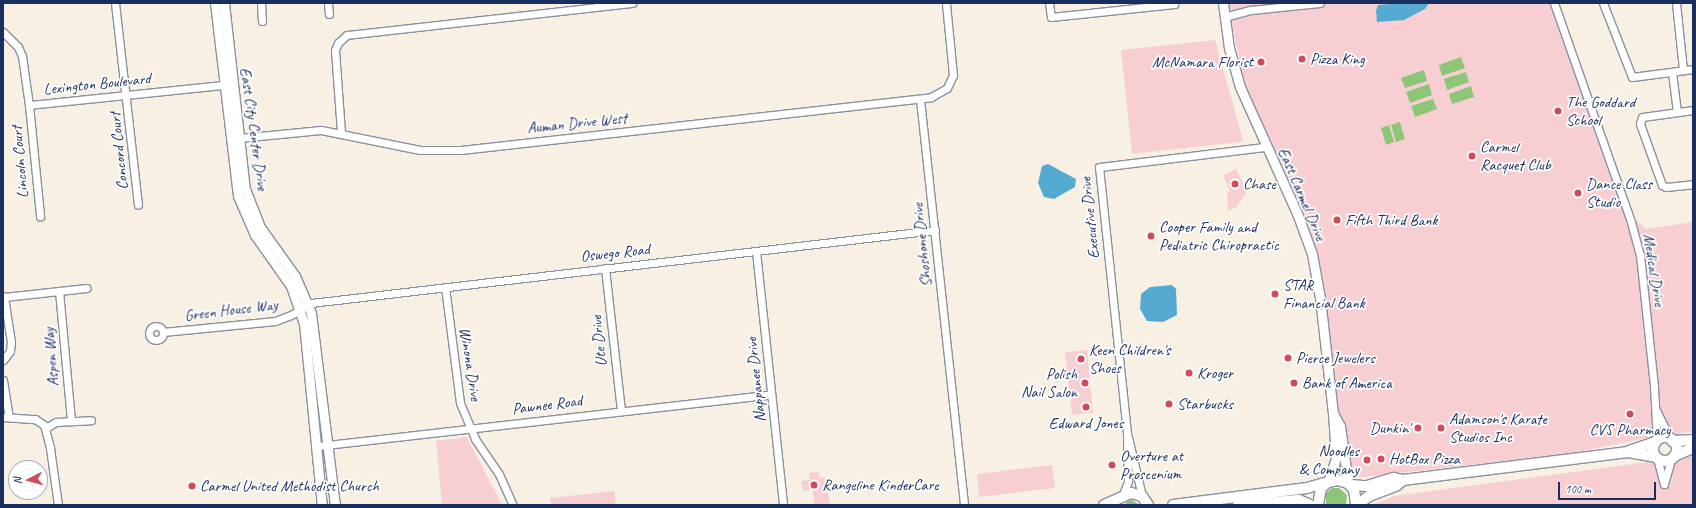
<!DOCTYPE html>
<style>
body{margin:0}
#map{position:relative;width:1696px;height:508px;overflow:hidden;background:#f8f1e3;font-family:Caveat,sans-serif}
div>[style]{position:absolute}
.built>*{inset:0;background:#f7cfd2}
.green>*{inset:0;background:#8ec679}
.water>*{inset:0;background:#55aad1}
.roads{filter:drop-shadow(1px 0 #8a90a0) drop-shadow(-1px 0 #8a90a0) drop-shadow(0 1px #8a90a0) drop-shadow(0 -1px #8a90a0)}
.minor>*{height:7px;margin:-3.5px;padding:0 3.5px;transform-origin:3.5px;border-radius:3.5px;background:#fff}
.minor>.ring{margin:-3.5px;padding:0;box-sizing:content-box;background:none;border:7px solid #fff;border-radius:50%}
.tertiary>*{height:9px;margin:-4.5px;padding:0 4.5px;transform-origin:4.5px;border-radius:4.5px;background:#fff}
.secondary>*{height:10px;margin:-5px;padding:0 5px;transform-origin:5px;border-radius:5px;background:#fff}
.secondary>.ring{margin:-5px;padding:0;box-sizing:content-box;background:none;border:10px solid #fff;border-radius:50%}
.dots>*{width:11px;height:11px;translate:-50% -50%;box-sizing:border-box;border:2px solid #fff;border-radius:50%}
span{translate:-50% -50%;white-space:nowrap;text-align:center;line-height:1.15;-webkit-text-stroke:3.5px #fff;paint-order:stroke}
.poi-label{font-size:16px;color:#1b2f5e}
.left{translate:0 -50%;text-align:left}
.right{translate:-100% -50%;text-align:right}
.street-label{font-size:16px;color:#1b2f5e}
.frame{position:absolute;inset:0;border:4px solid #1b2f5e;pointer-events:none}
.north{position:absolute;left:8px;top:460px;width:40px;height:40px;box-sizing:border-box;background:#fff;border:1px solid #a4acbf;border-radius:50%;rotate:264deg;font-size:11px;font-weight:700;line-height:16px;text-align:center;color:#1b2f5e}
.north::after{content:'';display:block;margin:auto;width:14px;height:18px;background:#d1495b;clip-path:polygon(50% 0,100% 100%,50% 72%,0 100%)}
.scale{position:absolute;left:1558px;top:482px;width:98px;height:18px;box-sizing:border-box;border:2px solid #1b2f5e;border-top:0;padding-left:5px;font-size:12px;line-height:14px;white-space:nowrap;color:#1b2f5e;-webkit-text-stroke:3px #fff;paint-order:stroke}
</style>
<div id="map">
<div class="built">
<div style="clip-path:polygon(1228px 3px,1559px 3px,1634px 218px,1646px 229px,1693px 222px,1693px 432px,1667px 434px,1573px 453px,1355px 478px,1352px 474px,1343px 422px,1337px 409px,1319px 265px,1312px 236px,1244px 85px)"></div>
<div style="clip-path:polygon(1215px 40px,1243px 140px,1240px 142px,1132px 154px,1121px 50px)"></div>
<div style="clip-path:polygon(1236px 169px,1247px 191px,1236px 208px,1228px 210px,1227px 192px,1230px 191px,1223px 176px)"></div>
<div style="clip-path:polygon(1087px 350px,1093px 413px,1072px 415px,1065px 352px)"></div>
<div style="clip-path:polygon(467px 437px,502px 505px,442px 505px,436px 441px)"></div>
<div style="clip-path:polygon(1693px 456px,1693px 505px,1373px 505px,1394px 496px)"></div>
<div style="clip-path:polygon(1052px 465px,1055px 488px,979px 497px,977px 474px)"></div>
<div style="clip-path:polygon(818px 472px,820px 478px,825px 477px,830px 505px,815px 505px,812px 489px,803px 491px,801px 481px,810px 480px,809px 473px)"></div>
<div style="clip-path:polygon(614px 491px,616px 505px,551px 505px,550px 498px)"></div>
</div>
<div class="green">
<div style="clip-path:polygon(1461px 57px,1465px 68px,1442px 76px,1439px 65px)"></div>
<div style="clip-path:polygon(1424px 70px,1427px 81px,1405px 88px,1401px 78px)"></div>
<div style="clip-path:polygon(1466px 72px,1469px 82px,1447px 90px,1444px 79px)"></div>
<div style="clip-path:polygon(1429px 84px,1432px 95px,1410px 103px,1406px 92px)"></div>
<div style="clip-path:polygon(1471px 86px,1474px 97px,1452px 104px,1449px 94px)"></div>
<div style="clip-path:polygon(1433px 99px,1437px 109px,1415px 117px,1411px 106px)"></div>
<div style="clip-path:polygon(1400px 122px,1405px 139px,1396px 142px,1391px 125px)"></div>
<div style="clip-path:polygon(1389px 125px,1394px 142px,1386px 145px,1381px 128px)"></div>
<div style="clip-path:polygon(1339px 488px,1347px 495px,1346px 505px,1326px 505px,1326px 493px,1332px 488px)"></div>
<div style="clip-path:polygon(1132px 500px,1140px 505px,1124px 505px,1128px 501px)"></div>
</div>
<div class="water">
<div style="clip-path:polygon(1403px 3px,1429px 3px,1425px 9px,1404px 20px,1377px 22px,1376px 11px,1378px 5px)"></div>
<div style="clip-path:polygon(1048px 164px,1076px 179px,1075px 187px,1054px 199px,1044px 197px,1038px 183px,1042px 166px)"></div>
<div style="clip-path:polygon(1172px 285px,1176px 289px,1177px 315px,1163px 322px,1147px 321px,1140px 309px,1141px 294px,1150px 287px)"></div>
</div>
<div class="roads">
<div class="minor">
<div style="left:115px;top:3px;width:203px;rotate:83.5deg"></div>
<div style="left:261px;top:3px;width:18px;rotate:87deg"></div>
<div style="left:328px;top:3px;width:11px;rotate:85deg"></div>
<div style="left:1049px;top:3px;width:14px;rotate:82deg"></div>
<div style="left:1051px;top:17px;width:124px;rotate:-6deg"></div>
<div style="left:1554px;top:3px;width:232px;rotate:70.6deg"></div>
<div style="left:1631px;top:222px;width:34px;rotate:75deg"></div>
<div style="left:1640px;top:255px;width:133px;rotate:83.9deg"></div>
<div style="left:1654px;top:387px;width:54px;rotate:86.8deg"></div>
<div style="left:1603px;top:3px;width:79px;rotate:68.6deg"></div>
<div style="left:1632px;top:77px;width:62px;rotate:-7.5deg"></div>
<div style="left:1676px;top:3px;width:67px;rotate:84deg"></div>
<div style="left:1224px;top:17px;width:28px;rotate:-15deg"></div>
<div style="left:1251px;top:10px;width:69px;rotate:-5.8deg"></div>
<div style="left:3px;top:32px;width:21px;rotate:45deg"></div>
<div style="left:18px;top:47px;width:10px;rotate:66deg"></div>
<div style="left:22px;top:56px;width:49px;rotate:81.9deg"></div>
<div style="left:29px;top:105px;width:196px;rotate:-5.9deg"></div>
<div style="left:1672px;top:72px;width:40px;rotate:82.9deg"></div>
<div style="left:920px;top:99px;width:408px;rotate:83.8deg"></div>
<div style="left:29px;top:105px;width:112px;rotate:84.3deg"></div>
<div style="left:1693px;top:110px;width:51px;rotate:172.2deg"></div>
<div style="left:1642px;top:117px;width:7px;rotate:106deg"></div>
<div style="left:1640px;top:124px;width:65px;rotate:70.2deg"></div>
<div style="left:1662px;top:185px;width:4px;rotate:27deg"></div>
<div style="left:1666px;top:187px;width:27px;rotate:-6deg"></div>
<div style="left:341px;top:132px;width:82px;rotate:-94.2deg"></div>
<div style="left:335px;top:50px;width:8px;rotate:-67deg"></div>
<div style="left:338px;top:43px;width:12px;rotate:-42deg"></div>
<div style="left:347px;top:35px;width:287px;rotate:-6.4deg"></div>
<div style="left:239px;top:138px;width:82px;rotate:-5.6deg"></div>
<div style="left:321px;top:130px;width:101px;rotate:11.4deg"></div>
<div style="left:420px;top:150px;width:41px"></div>
<div style="left:461px;top:150px;width:473px;rotate:-6.4deg"></div>
<div style="left:931px;top:97px;width:18px;rotate:-29deg"></div>
<div style="left:947px;top:88px;width:14px;rotate:-65deg"></div>
<div style="left:953px;top:75px;width:72px;rotate:-95.6deg"></div>
<div style="left:756px;top:251px;width:255px;rotate:83.9deg"></div>
<div style="left:605px;top:268px;width:144px;rotate:83.6deg"></div>
<div style="left:445px;top:287px;width:117px;rotate:82.6deg"></div>
<div style="left:460px;top:403px;width:39px;rotate:67deg"></div>
<div style="left:475px;top:439px;width:42px;rotate:55.6deg"></div>
<div style="left:499px;top:474px;width:34px;rotate:66deg"></div>
<div style="left:59px;top:291px;width:130px;rotate:84.7deg"></div>
<div class="ring" style="left:149px;top:326px;width:7px;height:7px"></div>
<div style="left:163px;top:332px;width:113px;rotate:-5.6deg"></div>
<div style="left:275px;top:321px;width:17px;rotate:-21deg"></div>
<div style="left:291px;top:315px;width:23px;rotate:-31deg"></div>
<div style="left:311px;top:303px;width:628px;rotate:-6.67deg"></div>
<div style="left:3px;top:360px;width:11px;rotate:-52deg"></div>
<div style="left:10px;top:351px;width:9px;rotate:-84deg"></div>
<div style="left:11px;top:342px;width:46px;rotate:-98.8deg"></div>
<div style="left:4px;top:297px;width:83px;rotate:-6.2deg"></div>
<div style="left:3px;top:380px;width:37px;rotate:81deg"></div>
<div style="left:1656px;top:410px;width:32px;rotate:64deg"></div>
<div style="left:3px;top:417px;width:32px;rotate:4deg"></div>
<div style="left:35px;top:419px;width:11px;rotate:34deg"></div>
<div style="left:44px;top:425px;width:24px;rotate:75deg"></div>
<div style="left:50px;top:448px;width:58px;rotate:82deg"></div>
<div style="left:46px;top:428px;width:12px;rotate:-31deg"></div>
<div style="left:56px;top:422px;width:35px;rotate:-3deg"></div>
<div style="left:318px;top:446px;width:456px;rotate:-6.5deg"></div>
<div style="left:1657px;top:458px;width:27px;rotate:75deg"></div>
<div style="left:1664px;top:484px;width:26px;rotate:-74deg"></div>
<div style="left:1123px;top:495px;width:15px;rotate:-70deg"></div>
<div style="left:1128px;top:481px;width:44px;rotate:-91.3deg"></div>
<div style="left:1142px;top:496px;width:65px;rotate:-103.4deg"></div>
<div style="left:1127px;top:433px;width:267px;rotate:-96deg"></div>
<div style="left:1099px;top:167px;width:167px;rotate:-6.9deg"></div>
</div>
<div class="tertiary">
<div style="left:215px;top:3px;width:194px;rotate:83.2deg"></div>
<div style="left:238px;top:196px;width:43px;rotate:66.4deg"></div>
<div style="left:255px;top:235px;width:62px;rotate:54.8deg"></div>
<div style="left:291px;top:286px;width:39px;rotate:71deg"></div>
<div style="left:304px;top:323px;width:183px;rotate:84.4deg"></div>
<div style="left:224px;top:3px;width:187px;rotate:83.6deg"></div>
<div style="left:245px;top:189px;width:41px;rotate:68.5deg"></div>
<div style="left:260px;top:227px;width:60px;rotate:54.5deg"></div>
<div style="left:295px;top:276px;width:40px;rotate:66.6deg"></div>
<div style="left:311px;top:313px;width:193px;rotate:82.9deg"></div>
<div style="left:1223px;top:3px;width:45px;rotate:82.4deg"></div>
<div style="left:1229px;top:48px;width:41px;rotate:74.2deg"></div>
<div style="left:1240px;top:87px;width:138px;rotate:65.7deg"></div>
<div style="left:1297px;top:213px;width:44px;rotate:69.9deg"></div>
<div style="left:1312px;top:254px;width:45px;rotate:79.7deg"></div>
<div style="left:1320px;top:298px;width:116px;rotate:83.6deg"></div>
<div style="left:1333px;top:413px;width:45px;rotate:86.2deg"></div>
<div style="left:1336px;top:458px;width:25px;rotate:108deg"></div>
<div style="left:1333px;top:413px;width:15px;rotate:62deg"></div>
<div style="left:1340px;top:426px;width:58px;rotate:82deg"></div>
</div>
<div class="secondary">
<div class="ring" style="left:1653px;top:437px;width:14px;height:14px"></div>
<div style="left:1672px;top:441px;width:21px;rotate:-3deg"></div>
<div style="left:1629px;top:451px;width:28px;rotate:-19deg"></div>
<div style="left:1674px;top:456px;width:21px;rotate:-23deg"></div>
<div style="left:1351px;top:485px;width:16px;rotate:4deg"></div>
<div style="left:1367px;top:486px;width:28px;rotate:-17deg"></div>
<div style="left:1394px;top:478px;width:9px;rotate:13deg"></div>
<div style="left:1403px;top:480px;width:227px;rotate:-7.1deg"></div>
<div style="left:1628px;top:452px;width:28px;rotate:10deg"></div>
<div style="left:1104px;top:505px;width:30px;rotate:-24deg"></div>
<div style="left:1131px;top:493px;width:11px;rotate:15deg"></div>
<div style="left:1142px;top:496px;width:11px;rotate:56deg"></div>
<div style="left:1173px;top:505px;width:135px;rotate:-7.2deg"></div>
<div style="left:1307px;top:488px;width:19px;rotate:-16deg"></div>
<div style="left:1238px;top:505px;width:61px;rotate:-4.7deg"></div>
<div style="left:1299px;top:500px;width:12px;rotate:24deg"></div>
<div style="left:1318px;top:505px;width:17px;rotate:-80deg"></div>
<div style="left:1321px;top:488px;width:9px;rotate:-41deg"></div>
<div style="left:1328px;top:482px;width:10px;rotate:-11deg"></div>
<div style="left:1338px;top:480px;width:10px;rotate:17deg"></div>
<div style="left:1348px;top:483px;width:9px;rotate:49deg"></div>
<div style="left:1354px;top:490px;width:15px;rotate:82deg"></div>
<div style="left:1357px;top:505px;width:15px;rotate:-37deg"></div>
<div style="left:1369px;top:496px;width:30px;rotate:-21deg"></div>
<div style="left:1397px;top:485px;width:8px;rotate:-40deg"></div>
</div>
</div>
<div class="dots">
<div style="left:1302px;top:59px;background:#d1495b"></div>
<div style="left:1261px;top:62px;background:#d1495b"></div>
<div style="left:1558px;top:111px;background:#d1495b"></div>
<div style="left:1472px;top:156px;background:#d1495b"></div>
<div style="left:1235px;top:184px;background:#d1495b"></div>
<div style="left:1578px;top:193px;background:#d1495b"></div>
<div style="left:1337px;top:220px;background:#d1495b"></div>
<div style="left:1151px;top:236px;background:#d1495b"></div>
<div style="left:1275px;top:294px;background:#d1495b"></div>
<div style="left:1288px;top:358px;background:#d1495b"></div>
<div style="left:1081px;top:359px;background:#d1495b"></div>
<div style="left:1189px;top:373px;background:#d1495b"></div>
<div style="left:1085px;top:383px;background:#d1495b"></div>
<div style="left:1294px;top:383px;background:#d1495b"></div>
<div style="left:1169px;top:404px;background:#d1495b"></div>
<div style="left:1086px;top:407px;background:#d1495b"></div>
<div style="left:1630px;top:414px;background:#d1495b"></div>
<div style="left:1418px;top:428px;background:#d1495b"></div>
<div style="left:1441px;top:428px;background:#d1495b"></div>
<div style="left:1381px;top:459px;background:#d1495b"></div>
<div style="left:1367px;top:460px;background:#d1495b"></div>
<div style="left:1112px;top:465px;background:#d1495b"></div>
<div style="left:814px;top:485px;background:#d1495b"></div>
<div style="left:192px;top:486px;background:#d1495b"></div>
</div>
<div class="poi-label">
<span class="left" style="left:1310px;top:59px">Pizza King</span>
<span class="right" style="left:1253px;top:62px">McNamara Florist</span>
<span class="left" style="left:1566px;top:111px">The Goddard<br>School</span>
<span class="left" style="left:1480px;top:156px">Carmel<br>Racquet Club</span>
<span class="left" style="left:1243px;top:184px">Chase</span>
<span class="left" style="left:1586px;top:193px">Dance Class<br>Studio</span>
<span class="left" style="left:1345px;top:220px">Fifth Third Bank</span>
<span class="left" style="left:1159px;top:236px">Cooper Family and<br>Pediatric Chiropractic</span>
<span class="left" style="left:1283px;top:294px">STAR<br>Financial Bank</span>
<span class="left" style="left:1089px;top:359px">Keen Children's<br>Shoes</span>
<span class="left" style="left:1296px;top:358px">Pierce Jewelers</span>
<span class="left" style="left:1197px;top:373px">Kroger</span>
<span class="right" style="left:1077px;top:383px">Polish<br>Nail Salon</span>
<span class="left" style="left:1302px;top:383px">Bank of America</span>
<span class="left" style="left:1177px;top:404px">Starbucks</span>
<span class="left" style="left:1449px;top:428px">Adamson's Karate<br>Studios Inc</span>
<span style="left:1086px;top:423px">Edward Jones</span>
<span class="right" style="left:1410px;top:428px">Dunkin'</span>
<span style="left:1630px;top:430px">CVS Pharmacy</span>
<span class="right" style="left:1359px;top:460px">Noodles<br>&amp; Company</span>
<span class="left" style="left:1120px;top:465px">Overture at<br>Proscenium</span>
<span class="left" style="left:1389px;top:459px">HotBox Pizza</span>
<span class="left" style="left:822px;top:485px">Rangeline KinderCare</span>
<span class="left" style="left:200px;top:486px">Carmel United Methodist Church</span>
</div>
<div class="street-label">
<span style="left:97px;top:84px;rotate:-6deg">Lexington Boulevard</span>
<span style="left:577px;top:123px;rotate:-6deg">Auman Drive West</span>
<span style="left:254px;top:129px;rotate:82deg">East City Center Drive</span>
<span style="left:119px;top:151px;rotate:-96deg">Concord Court</span>
<span style="left:20px;top:162px;rotate:-95deg">Lincoln Court</span>
<span style="left:1302px;top:194px;rotate:67deg">East Carmel Drive</span>
<span style="left:1090px;top:218px;rotate:-96deg">Executive Drive</span>
<span style="left:922px;top:245px;rotate:-96deg">Shoshone Drive</span>
<span style="left:615px;top:253px;rotate:-6deg">Oswego Road</span>
<span style="left:1654px;top:270px;rotate:81deg">Medical Drive</span>
<span style="left:231px;top:310px;rotate:-7deg">Green House Way</span>
<span style="left:599px;top:341px;rotate:-96deg">Ute Drive</span>
<span style="left:51px;top:357px;rotate:-95deg">Aspen Way</span>
<span style="left:470px;top:364px;rotate:81deg">Winona Drive</span>
<span style="left:756px;top:380px;rotate:-96deg">Nappanee Drive</span>
<span style="left:547px;top:405px;rotate:-7deg">Pawnee Road</span>
</div>
<div class="frame"></div>
<div class="north">N</div>
<div class="scale">100 m</div>
</div>
